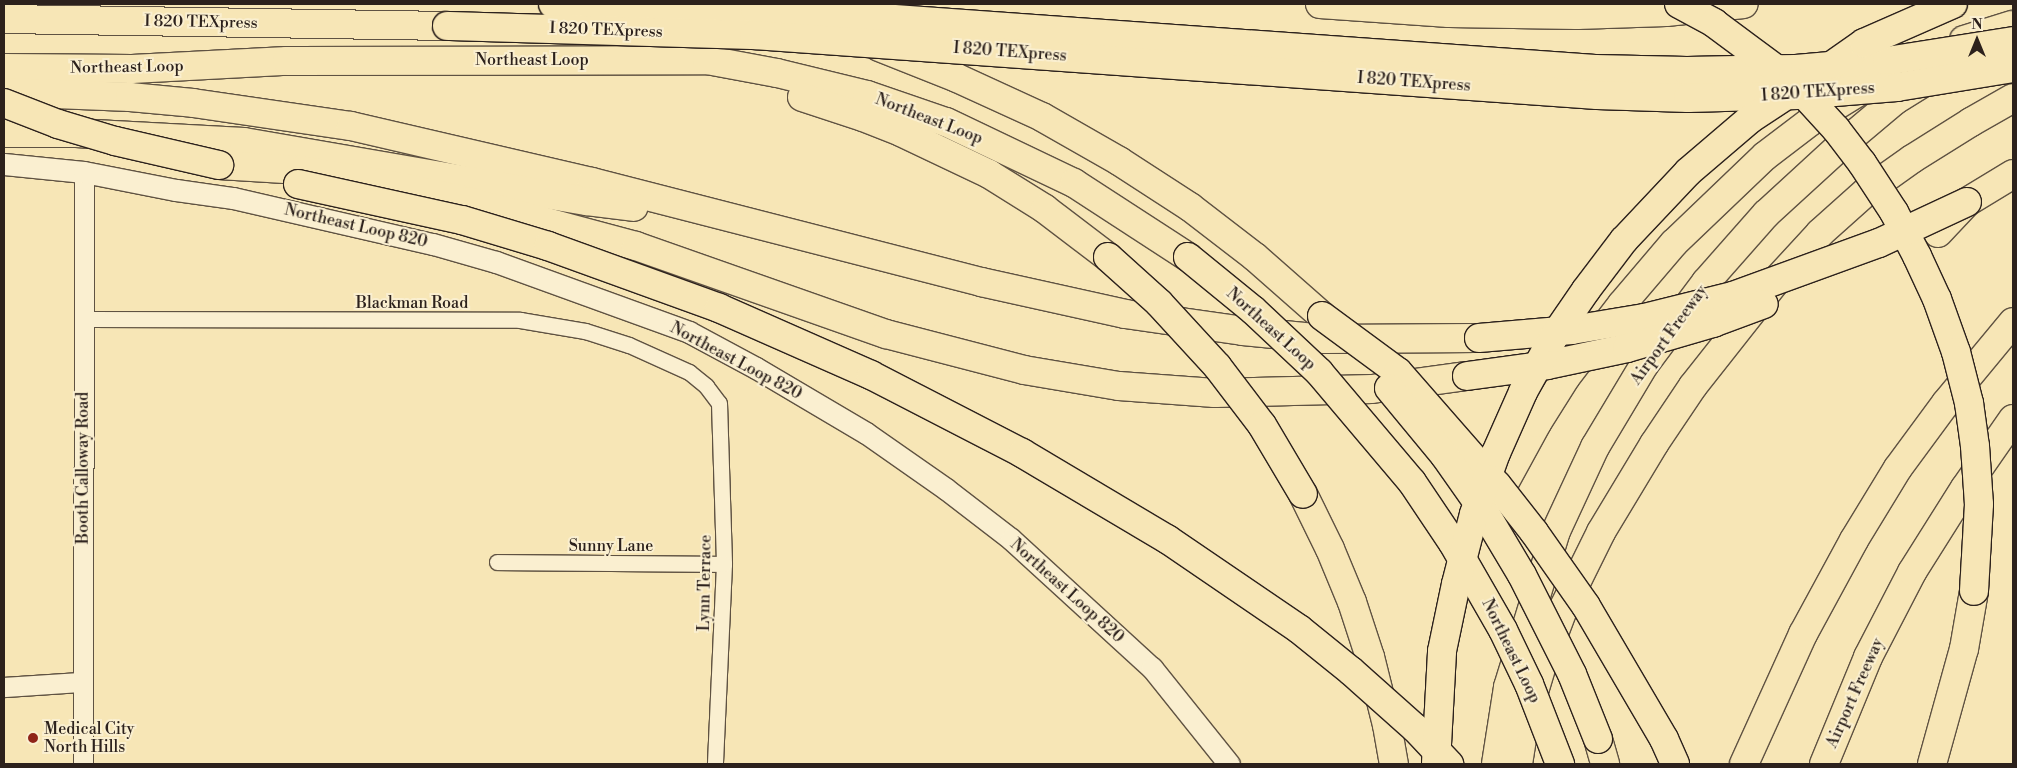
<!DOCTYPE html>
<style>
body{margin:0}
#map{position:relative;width:2017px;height:768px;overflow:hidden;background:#f7e6b6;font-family:"Libre Bodoni",serif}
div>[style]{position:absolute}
.roads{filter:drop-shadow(1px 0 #5f5242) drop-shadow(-1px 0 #5f5242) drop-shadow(0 1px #5f5242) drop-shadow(0 -1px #5f5242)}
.minor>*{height:15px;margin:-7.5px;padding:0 7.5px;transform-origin:7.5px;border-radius:7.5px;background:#faefd0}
.tertiary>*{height:19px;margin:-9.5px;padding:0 9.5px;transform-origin:9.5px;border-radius:9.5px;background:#faefd0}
.secondary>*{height:21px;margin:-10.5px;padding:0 10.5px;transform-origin:10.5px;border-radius:10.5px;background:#faefd0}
.motorway>*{height:28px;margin:-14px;padding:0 14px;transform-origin:14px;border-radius:14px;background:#f7e6b6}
.bridges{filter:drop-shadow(1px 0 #2c211c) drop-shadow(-1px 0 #2c211c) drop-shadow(0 1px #2c211c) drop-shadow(0 -1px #2c211c)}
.motorway-bridge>*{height:28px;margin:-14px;padding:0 14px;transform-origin:14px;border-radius:14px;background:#f7e6b6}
.dots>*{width:14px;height:14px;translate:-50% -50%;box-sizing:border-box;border:2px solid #faefd0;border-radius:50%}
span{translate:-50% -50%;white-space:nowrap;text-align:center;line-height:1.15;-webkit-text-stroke:4px #faefd0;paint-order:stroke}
.street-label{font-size:16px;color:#2c211c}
.poi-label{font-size:16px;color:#2c211c}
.left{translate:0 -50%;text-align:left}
.frame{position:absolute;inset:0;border:5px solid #2c211c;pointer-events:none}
.north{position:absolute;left:1952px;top:15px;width:50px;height:50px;-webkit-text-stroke:4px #faefd0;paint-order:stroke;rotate:0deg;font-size:14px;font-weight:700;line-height:20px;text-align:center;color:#2c211c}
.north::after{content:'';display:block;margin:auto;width:18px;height:22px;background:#2c211c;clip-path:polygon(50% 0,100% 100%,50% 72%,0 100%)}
</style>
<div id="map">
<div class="roads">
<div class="minor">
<div style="left:84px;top:319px;width:436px;rotate:0.1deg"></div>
<div style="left:520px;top:320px;width:66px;rotate:9.6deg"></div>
<div style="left:585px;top:331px;width:46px;rotate:17.7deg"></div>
<div style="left:629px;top:345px;width:66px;rotate:24.2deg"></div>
<div style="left:689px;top:372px;width:22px;rotate:39deg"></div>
<div style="left:706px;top:386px;width:21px;rotate:53deg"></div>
<div style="left:719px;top:403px;width:161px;rotate:88.2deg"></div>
<div style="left:724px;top:564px;width:200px;rotate:92.6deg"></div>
<div style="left:497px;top:562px;width:227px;rotate:0.5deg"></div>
</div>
<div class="tertiary">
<div style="left:4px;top:687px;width:78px;rotate:-3.7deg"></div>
<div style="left:83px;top:764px;width:592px;rotate:-89.9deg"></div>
</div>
<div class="secondary">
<div style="left:4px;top:164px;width:80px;rotate:5.7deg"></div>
<div style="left:84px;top:172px;width:94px;rotate:11.1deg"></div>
<div style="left:176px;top:190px;width:58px;rotate:8deg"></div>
<div style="left:233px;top:198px;width:205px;rotate:13deg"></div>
<div style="left:433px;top:244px;width:66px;rotate:15.9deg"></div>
<div style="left:496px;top:262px;width:205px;rotate:19.9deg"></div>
<div style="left:689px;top:332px;width:76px;rotate:28.2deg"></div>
<div style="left:756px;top:368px;width:128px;rotate:30.6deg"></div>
<div style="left:866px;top:433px;width:98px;rotate:35deg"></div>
<div style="left:946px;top:489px;width:82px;rotate:37.6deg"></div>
<div style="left:1011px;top:539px;width:191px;rotate:42.5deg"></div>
<div style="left:1152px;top:668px;width:123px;rotate:51.3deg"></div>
</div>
<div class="motorway">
<div style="left:1320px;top:4px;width:129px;rotate:4deg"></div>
<div style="left:1449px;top:13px;width:128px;rotate:0.9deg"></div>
<div style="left:1577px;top:15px;width:89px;rotate:-1.9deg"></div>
<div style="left:1666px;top:12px;width:78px;rotate:-5.9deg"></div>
<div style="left:4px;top:19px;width:443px;rotate:0.9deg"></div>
<div style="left:1964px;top:40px;width:50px;rotate:-17.4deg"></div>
<div style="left:879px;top:47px;width:84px;rotate:21.7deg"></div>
<div style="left:957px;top:78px;width:94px;rotate:24.6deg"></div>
<div style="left:1042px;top:117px;width:89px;rotate:29.7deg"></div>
<div style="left:1119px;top:161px;width:85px;rotate:32.9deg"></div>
<div style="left:1190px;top:207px;width:82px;rotate:37.6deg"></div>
<div style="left:1255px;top:257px;width:89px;rotate:41.4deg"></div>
<div style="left:4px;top:68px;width:128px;rotate:0.4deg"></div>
<div style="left:132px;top:69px;width:155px;rotate:-3deg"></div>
<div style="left:287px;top:61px;width:420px;rotate:-0.1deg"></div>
<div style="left:707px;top:60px;width:71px;rotate:10.5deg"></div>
<div style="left:777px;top:73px;width:93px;rotate:13.7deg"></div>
<div style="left:867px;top:95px;width:83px;rotate:18.9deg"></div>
<div style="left:946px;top:122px;width:142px;rotate:25.5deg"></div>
<div style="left:1074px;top:183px;width:136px;rotate:33deg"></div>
<div style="left:4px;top:92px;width:126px;rotate:2.3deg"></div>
<div style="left:130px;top:97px;width:63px;rotate:5.4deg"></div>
<div style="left:193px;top:103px;width:160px;rotate:8.3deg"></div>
<div style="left:351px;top:126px;width:247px;rotate:13.1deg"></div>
<div style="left:592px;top:182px;width:402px;rotate:14.4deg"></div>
<div style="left:981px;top:282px;width:148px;rotate:12.5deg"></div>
<div style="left:1125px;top:314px;width:119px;rotate:8.2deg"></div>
<div style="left:1243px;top:331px;width:82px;rotate:5.6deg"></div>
<div style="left:1325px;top:339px;width:154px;rotate:-0.4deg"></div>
<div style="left:802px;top:97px;width:64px;rotate:18.2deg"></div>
<div style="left:863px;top:117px;width:41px;rotate:21.5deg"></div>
<div style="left:901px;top:132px;width:98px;rotate:25.5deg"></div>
<div style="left:989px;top:174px;width:66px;rotate:32deg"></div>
<div style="left:1045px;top:209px;width:79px;rotate:37.3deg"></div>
<div style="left:4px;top:133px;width:72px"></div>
<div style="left:76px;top:133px;width:168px;rotate:3.1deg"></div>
<div style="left:244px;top:142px;width:348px;rotate:9.8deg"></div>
<div style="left:587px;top:201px;width:47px;rotate:7.3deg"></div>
<div style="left:219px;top:165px;width:82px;rotate:3.5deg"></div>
<div style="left:301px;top:170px;width:81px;rotate:9.2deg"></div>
<div style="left:381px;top:183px;width:89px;rotate:11.7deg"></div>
<div style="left:468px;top:201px;width:174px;rotate:15deg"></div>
<div style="left:636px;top:246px;width:265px;rotate:19.4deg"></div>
<div style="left:886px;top:334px;width:143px;rotate:14.6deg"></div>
<div style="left:1024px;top:370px;width:96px;rotate:9.6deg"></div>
<div style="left:1119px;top:386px;width:96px;rotate:4.2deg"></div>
<div style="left:1215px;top:393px;width:157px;rotate:-1.5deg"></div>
<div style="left:1372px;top:389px;width:96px;rotate:-7.8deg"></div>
<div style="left:1938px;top:233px;width:42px;rotate:-46.9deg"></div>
<div style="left:1967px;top:202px;width:54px;rotate:-31.3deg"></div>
<div style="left:1303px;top:494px;width:61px;rotate:63.9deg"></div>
<div style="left:1330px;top:549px;width:57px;rotate:67.5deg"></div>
<div style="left:1352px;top:602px;width:58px;rotate:71.9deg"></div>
<div style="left:1370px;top:657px;width:70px;rotate:76deg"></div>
<div style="left:1387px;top:725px;width:40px;rotate:80deg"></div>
<div style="left:1490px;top:509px;width:98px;rotate:-61.3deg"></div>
<div style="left:1537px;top:423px;width:54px;rotate:-57.8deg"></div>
<div style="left:1566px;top:377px;width:92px;rotate:-52.5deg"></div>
<div style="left:1622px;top:304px;width:80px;rotate:-49.6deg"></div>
<div style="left:1674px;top:243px;width:126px;rotate:-43.7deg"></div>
<div style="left:1765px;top:156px;width:58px;rotate:-37.3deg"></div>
<div style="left:1811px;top:121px;width:67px;rotate:-31.6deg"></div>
<div style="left:1598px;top:739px;width:26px;rotate:74deg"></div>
<div style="left:1496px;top:764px;width:78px;rotate:-81.1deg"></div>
<div style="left:1508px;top:687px;width:163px;rotate:-72.9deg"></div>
<div style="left:1556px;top:531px;width:93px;rotate:-65.1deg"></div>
<div style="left:1595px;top:447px;width:96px;rotate:-59.1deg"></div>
<div style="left:1644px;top:365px;width:104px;rotate:-53.2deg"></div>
<div style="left:1706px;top:282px;width:91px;rotate:-48.6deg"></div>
<div style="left:1766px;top:214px;width:96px;rotate:-42.5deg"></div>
<div style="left:1837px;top:149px;width:75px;rotate:-40.1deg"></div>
<div style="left:1894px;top:101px;width:38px;rotate:-32deg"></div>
<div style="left:1518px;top:764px;width:39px;rotate:-81deg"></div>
<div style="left:1524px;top:725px;width:63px;rotate:-73.3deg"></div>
<div style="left:1542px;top:665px;width:62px;rotate:-69.2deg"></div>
<div style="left:1564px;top:607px;width:84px;rotate:-63.7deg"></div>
<div style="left:1601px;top:532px;width:103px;rotate:-58.9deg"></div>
<div style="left:1654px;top:444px;width:70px;rotate:-56.1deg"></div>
<div style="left:1693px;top:386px;width:132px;rotate:-51.7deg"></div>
<div style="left:1775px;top:282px;width:67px;rotate:-47.4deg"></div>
<div style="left:1820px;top:233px;width:63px;rotate:-41.8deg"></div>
<div style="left:1867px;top:191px;width:55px;rotate:-35.4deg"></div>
<div style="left:1912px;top:159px;width:70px;rotate:-32.1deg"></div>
<div style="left:1971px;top:122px;width:48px;rotate:-29.7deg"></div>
<div style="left:1744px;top:764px;width:143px;rotate:-65.6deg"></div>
<div style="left:1803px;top:634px;width:107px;rotate:-61.5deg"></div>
<div style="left:1854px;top:540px;width:84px;rotate:-58.6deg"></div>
<div style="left:1898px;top:468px;width:81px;rotate:-53.6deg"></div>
<div style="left:1946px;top:403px;width:105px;rotate:-50.4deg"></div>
<div style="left:1824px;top:764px;width:116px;rotate:-67.6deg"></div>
<div style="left:1868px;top:657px;width:96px;rotate:-62.6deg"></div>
<div style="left:1912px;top:572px;width:99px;rotate:-57.8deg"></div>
<div style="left:1965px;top:488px;width:84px;rotate:-55.2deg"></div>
<div style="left:1932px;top:764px;width:119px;rotate:-74.5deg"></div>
<div style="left:1964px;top:649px;width:59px;rotate:-80.2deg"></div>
</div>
</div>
<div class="bridges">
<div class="motorway-bridge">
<div style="left:553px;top:4px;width:202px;rotate:1.4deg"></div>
<div style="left:755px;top:9px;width:842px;rotate:4.09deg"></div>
<div style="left:1595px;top:69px;width:92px;rotate:1.2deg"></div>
<div style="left:1687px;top:71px;width:109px;rotate:-1.1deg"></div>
<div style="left:1796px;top:69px;width:91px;rotate:-5deg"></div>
<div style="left:1887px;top:61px;width:128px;rotate:-9deg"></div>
<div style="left:1679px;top:4px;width:40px;rotate:28deg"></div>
<div style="left:1714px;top:23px;width:97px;rotate:36.6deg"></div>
<div style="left:1792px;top:81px;width:65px;rotate:47.5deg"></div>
<div style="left:1836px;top:129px;width:43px;rotate:52.6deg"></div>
<div style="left:1862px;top:163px;width:59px;rotate:56.9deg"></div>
<div style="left:1894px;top:212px;width:50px;rotate:62.4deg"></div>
<div style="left:1917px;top:256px;width:47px;rotate:65.1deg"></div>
<div style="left:1937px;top:299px;width:56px;rotate:70.3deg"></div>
<div style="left:1956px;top:352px;width:53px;rotate:75.7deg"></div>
<div style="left:1969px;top:403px;width:43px;rotate:82.1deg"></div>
<div style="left:1975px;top:446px;width:58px;rotate:86.1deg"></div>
<div style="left:1979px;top:504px;width:87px;rotate:93.3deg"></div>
<div style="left:447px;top:26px;width:307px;rotate:1.7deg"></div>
<div style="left:754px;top:35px;width:845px;rotate:4.07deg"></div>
<div style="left:1597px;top:95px;width:91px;rotate:1.9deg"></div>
<div style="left:1688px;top:98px;width:110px;rotate:-1.6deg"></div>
<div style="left:1798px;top:95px;width:99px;rotate:-4.6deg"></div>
<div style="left:1897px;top:87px;width:118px;rotate:-9.3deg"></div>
<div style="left:1834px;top:64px;width:37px;rotate:-35deg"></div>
<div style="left:1864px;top:43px;width:97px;rotate:-23.7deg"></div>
<div style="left:4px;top:103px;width:58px;rotate:21.3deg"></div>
<div style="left:58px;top:124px;width:59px;rotate:16.6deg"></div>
<div style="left:115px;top:141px;width:107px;rotate:13deg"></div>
<div style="left:298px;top:184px;width:168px;rotate:12.4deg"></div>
<div style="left:462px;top:220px;width:90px;rotate:16.8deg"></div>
<div style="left:548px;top:246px;width:182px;rotate:19.9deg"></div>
<div style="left:719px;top:308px;width:166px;rotate:23.8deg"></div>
<div style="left:871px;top:375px;width:170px;rotate:27.3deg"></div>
<div style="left:1022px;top:453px;width:169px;rotate:30.7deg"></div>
<div style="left:1167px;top:539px;width:160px;rotate:34.3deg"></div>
<div style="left:1299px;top:629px;width:67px;rotate:38.9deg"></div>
<div style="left:1351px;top:671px;width:86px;rotate:41.7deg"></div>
<div style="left:1415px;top:728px;width:50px;rotate:46.6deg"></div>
<div style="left:1108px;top:257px;width:69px;rotate:42deg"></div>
<div style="left:1159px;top:303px;width:86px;rotate:47.4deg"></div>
<div style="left:1217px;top:366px;width:74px;rotate:52.7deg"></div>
<div style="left:1262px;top:425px;width:80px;rotate:59.3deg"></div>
<div style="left:1188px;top:257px;width:84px;rotate:39.2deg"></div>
<div style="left:1253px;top:310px;width:91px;rotate:43.2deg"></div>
<div style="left:1319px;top:372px;width:144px;rotate:49.8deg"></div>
<div style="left:1412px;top:482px;width:73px;rotate:56.1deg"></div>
<div style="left:1453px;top:543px;width:100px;rotate:60.1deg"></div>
<div style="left:1503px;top:630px;width:60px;rotate:64.3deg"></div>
<div style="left:1529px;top:684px;width:86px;rotate:68.8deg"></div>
<div style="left:1322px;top:316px;width:94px;rotate:36.4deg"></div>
<div style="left:1398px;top:372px;width:150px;rotate:48.8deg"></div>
<div style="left:1497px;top:485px;width:60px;rotate:51.8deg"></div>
<div style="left:1534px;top:532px;width:90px;rotate:54.9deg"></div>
<div style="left:1586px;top:606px;width:154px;rotate:59.6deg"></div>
<div style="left:1664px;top:739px;width:27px;rotate:66deg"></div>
<div style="left:1479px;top:338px;width:93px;rotate:-4.9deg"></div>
<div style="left:1572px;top:330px;width:73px;rotate:-9.5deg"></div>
<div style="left:1644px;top:318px;width:92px;rotate:-13.9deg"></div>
<div style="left:1733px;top:296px;width:155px;rotate:-20deg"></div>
<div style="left:1879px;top:243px;width:97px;rotate:-25deg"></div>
<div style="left:1467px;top:376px;width:81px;rotate:-7.8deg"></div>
<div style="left:1547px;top:365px;width:82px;rotate:-12deg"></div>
<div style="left:1627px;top:348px;width:90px;rotate:-16.2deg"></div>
<div style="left:1713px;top:323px;width:54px;rotate:-20.4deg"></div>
<div style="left:1389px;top:388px;width:88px;rotate:50.5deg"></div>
<div style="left:1445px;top:456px;width:70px;rotate:54.9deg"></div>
<div style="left:1485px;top:513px;width:72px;rotate:59.2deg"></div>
<div style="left:1522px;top:575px;width:111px;rotate:63.2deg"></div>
<div style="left:1572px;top:674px;width:70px;rotate:68.2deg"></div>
<div style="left:1436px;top:763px;width:112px;rotate:-86.9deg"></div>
<div style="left:1442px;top:651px;width:68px;rotate:-78.2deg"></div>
<div style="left:1456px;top:584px;width:72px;rotate:-75.6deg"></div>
<div style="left:1474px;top:514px;width:65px;rotate:-70.2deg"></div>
<div style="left:1496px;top:453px;width:67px;rotate:-66.1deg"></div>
<div style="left:1523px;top:392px;width:62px;rotate:-60.9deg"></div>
<div style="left:1553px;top:338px;width:58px;rotate:-55.5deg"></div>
<div style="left:1586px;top:290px;width:63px;rotate:-52.8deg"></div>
<div style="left:1624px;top:240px;width:93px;rotate:-46.7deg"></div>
<div style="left:1688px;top:172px;width:82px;rotate:-40.5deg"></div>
<div style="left:1750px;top:119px;width:45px;rotate:-33.3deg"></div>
</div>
</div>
<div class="dots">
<div style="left:33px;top:738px;background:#8f2418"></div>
</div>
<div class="street-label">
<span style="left:201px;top:22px;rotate:1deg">I 820 TEXpress</span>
<span style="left:606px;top:30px;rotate:2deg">I 820 TEXpress</span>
<span style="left:1010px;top:52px;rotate:4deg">I 820 TEXpress</span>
<span style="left:532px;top:60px">Northeast Loop</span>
<span style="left:127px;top:67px;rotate:-1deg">Northeast Loop</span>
<span style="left:1414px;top:82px;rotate:4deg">I 820 TEXpress</span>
<span style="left:1818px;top:92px;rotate:-4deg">I 820 TEXpress</span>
<span style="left:929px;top:119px;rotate:21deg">Northeast Loop</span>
<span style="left:356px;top:226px;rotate:13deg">Northeast Loop 820</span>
<span style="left:412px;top:303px">Blackman Road</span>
<span style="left:1271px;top:329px;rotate:42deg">Northeast Loop</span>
<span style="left:1669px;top:335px;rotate:-54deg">Airport Freeway</span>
<span style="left:736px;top:361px;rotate:28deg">Northeast Loop 820</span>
<span style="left:83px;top:468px;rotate:-90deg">Booth Calloway Road</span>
<span style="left:611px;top:546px">Sunny Lane</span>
<span style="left:705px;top:583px;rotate:-89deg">Lynn Terrace</span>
<span style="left:1067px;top:591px;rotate:42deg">Northeast Loop 820</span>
<span style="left:1511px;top:651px;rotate:64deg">Northeast Loop</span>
<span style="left:1855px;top:693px;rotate:-66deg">Airport Freeway</span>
</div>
<div class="poi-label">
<span class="left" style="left:44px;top:738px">Medical City<br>North Hills</span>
</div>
<div class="frame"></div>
<div class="north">N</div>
</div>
